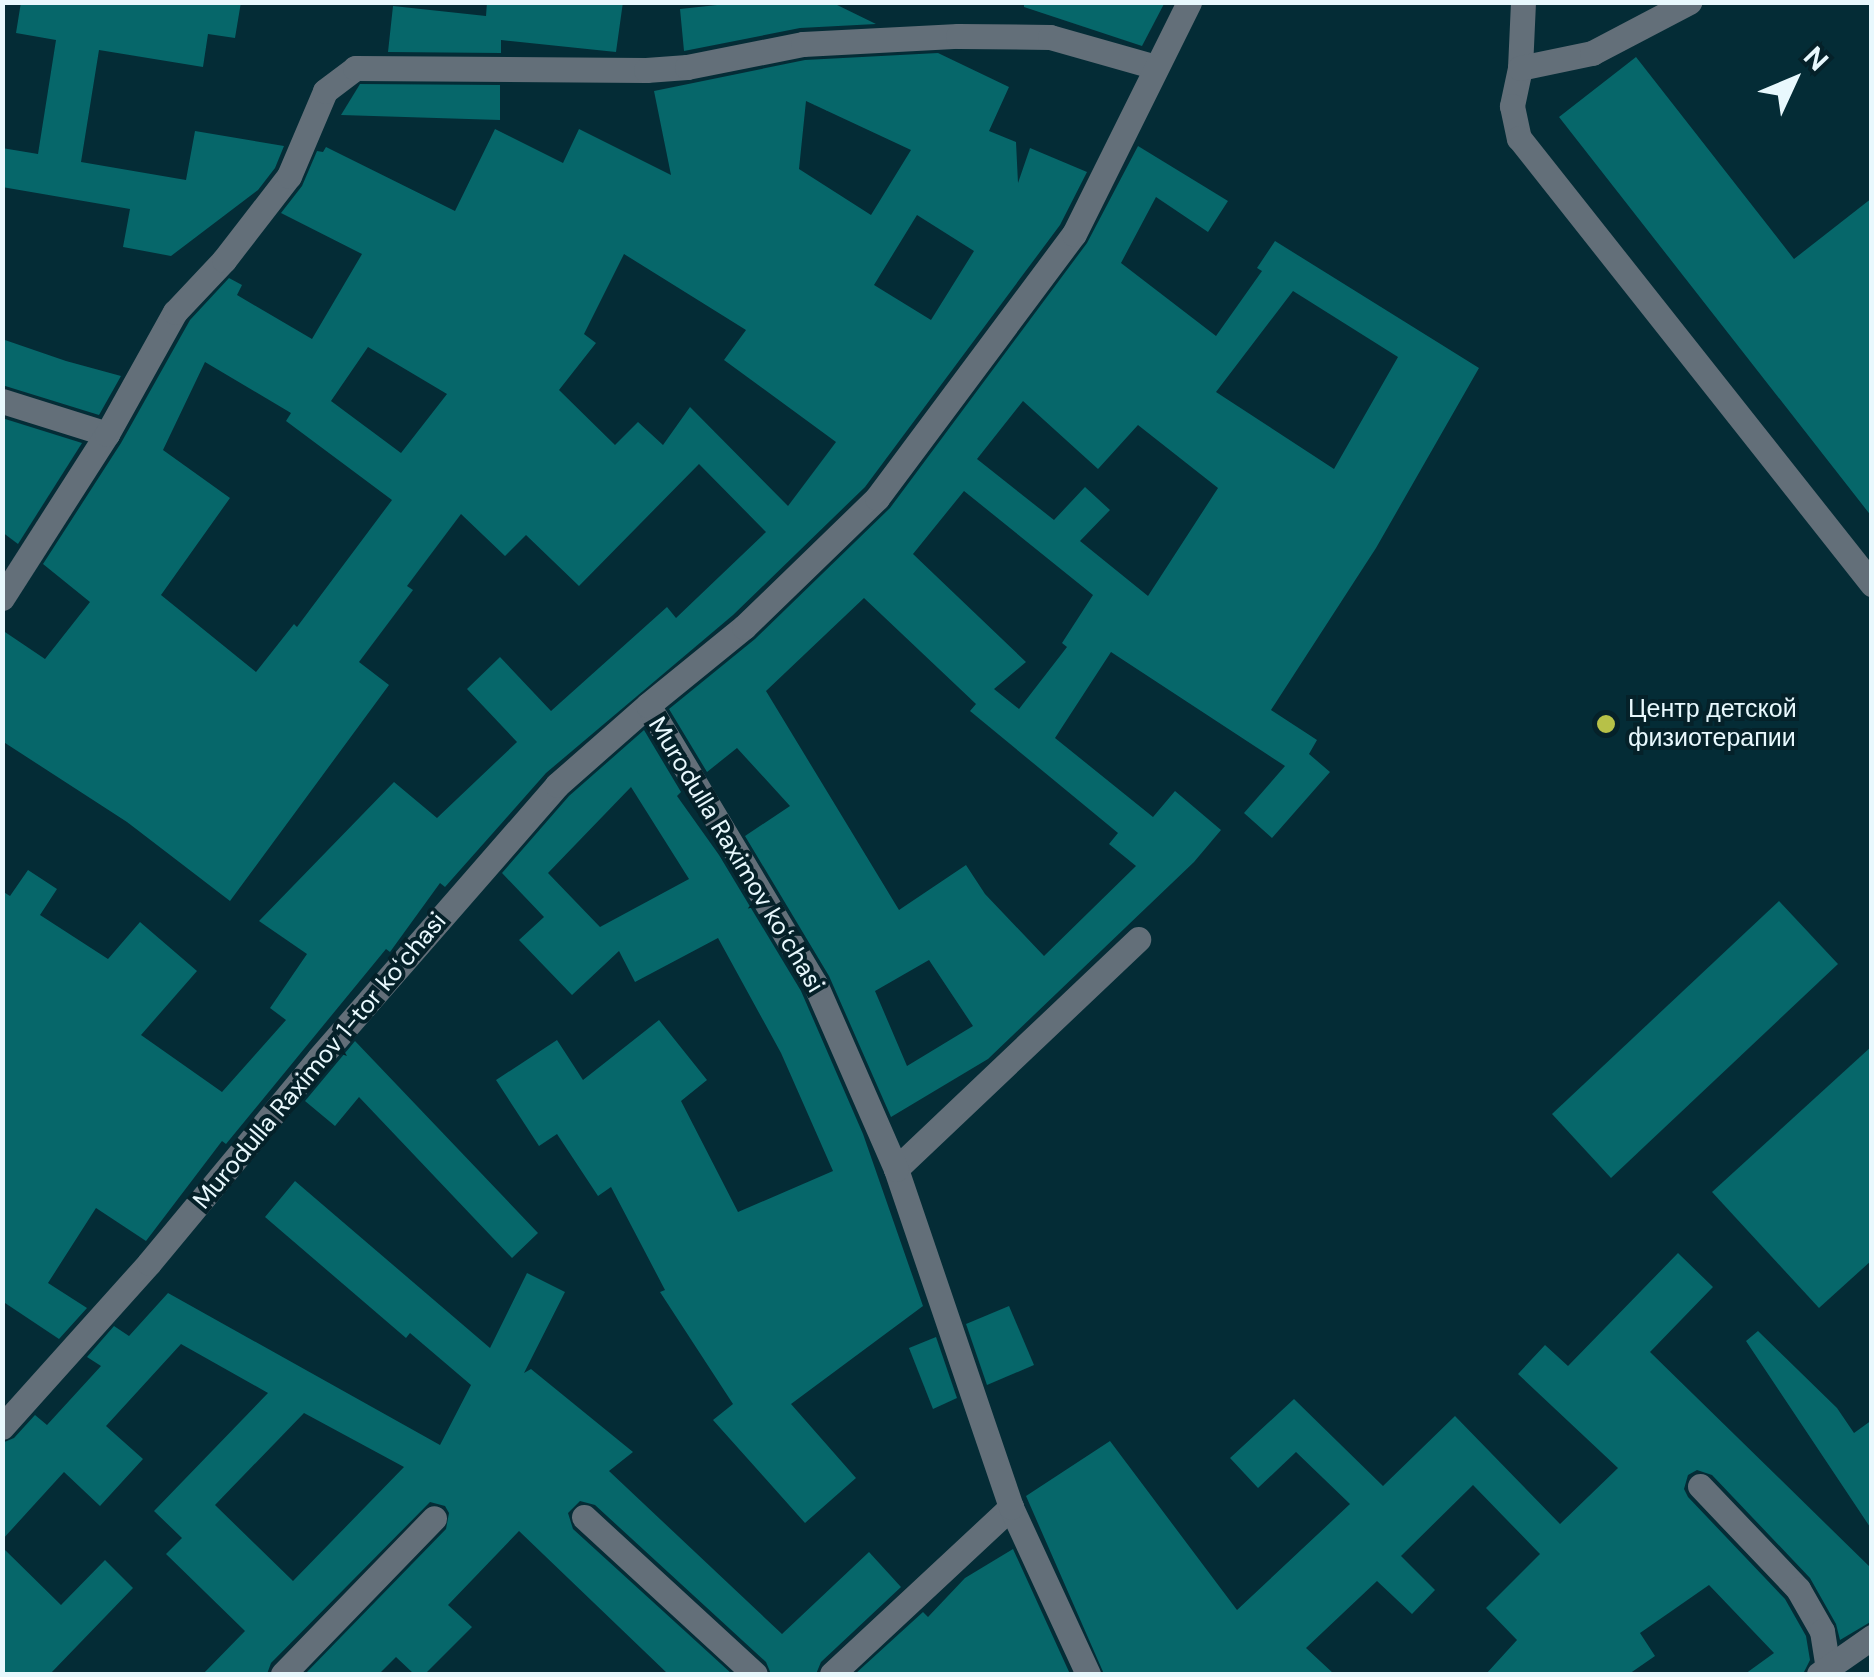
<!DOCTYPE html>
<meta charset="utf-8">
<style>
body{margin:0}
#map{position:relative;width:1874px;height:1677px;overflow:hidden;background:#042c36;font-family:"DM Sans",sans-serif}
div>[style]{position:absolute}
.building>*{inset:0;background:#06676a}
.lane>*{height:25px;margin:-12.5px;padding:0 12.5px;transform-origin:12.5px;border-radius:12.5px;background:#636f79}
.street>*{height:25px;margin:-12.5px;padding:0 12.5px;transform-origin:12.5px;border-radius:12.5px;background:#636f79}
.dots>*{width:28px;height:28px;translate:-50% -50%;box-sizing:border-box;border:5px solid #052129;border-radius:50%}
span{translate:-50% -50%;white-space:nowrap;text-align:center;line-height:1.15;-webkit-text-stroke:8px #052129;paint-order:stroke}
.poi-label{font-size:25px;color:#e8f8fd}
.left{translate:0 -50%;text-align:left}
.street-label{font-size:25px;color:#e8f8fd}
.frame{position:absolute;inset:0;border:5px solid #e8f8fd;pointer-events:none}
.north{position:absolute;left:1744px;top:30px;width:100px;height:100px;-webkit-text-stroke:8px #052129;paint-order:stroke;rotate:46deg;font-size:28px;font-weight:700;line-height:40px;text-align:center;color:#e8f8fd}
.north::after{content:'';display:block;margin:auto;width:35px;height:45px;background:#e8f8fd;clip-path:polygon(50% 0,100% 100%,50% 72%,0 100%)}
</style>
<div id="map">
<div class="building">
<div style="clip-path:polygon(21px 2px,241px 2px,235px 38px,208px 34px,203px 67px,99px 50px,81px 162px,186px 180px,195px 131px,284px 146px,275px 168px,258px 190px,171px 256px,123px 247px,130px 209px,2px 187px,2px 148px,38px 154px,56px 40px,16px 33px)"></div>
<div style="clip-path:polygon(487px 2px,623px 2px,616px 52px,501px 40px,501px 53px,388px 52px,393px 6px,486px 16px)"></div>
<div style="clip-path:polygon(745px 2px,831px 2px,876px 24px,800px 28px,684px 51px,680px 9px)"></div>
<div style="clip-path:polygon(1024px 2px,1165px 2px,1142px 46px,1024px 7px)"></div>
<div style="clip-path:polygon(evenodd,938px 53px,1009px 87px,989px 131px,1016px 142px,1018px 183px,1030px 148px,1087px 172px,1060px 225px,865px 487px,733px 615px,546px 773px,445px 887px,440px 883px,390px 952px,386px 949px,226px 1144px,222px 1141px,146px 1241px,96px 1208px,48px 1283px,87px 1308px,59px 1339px,2px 1301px,2px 891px,10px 896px,28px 870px,57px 889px,40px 915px,108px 959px,140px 922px,197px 971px,141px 1035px,222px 1092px,286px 1020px,270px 1008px,307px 954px,259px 921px,394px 782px,437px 818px,517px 742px,467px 689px,500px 657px,551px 711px,667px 607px,676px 618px,766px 532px,699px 464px,579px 586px,526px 535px,505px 556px,461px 514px,407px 586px,413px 590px,359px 662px,389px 685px,230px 901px,127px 822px,2px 741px,2px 630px,45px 659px,90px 602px,43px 564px,121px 443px,190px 320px,229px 278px,242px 285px,237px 295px,312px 339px,362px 254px,281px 213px,302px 186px,317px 151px,323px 152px,326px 147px,455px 211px,495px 129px,563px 163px,579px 129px,671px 175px,654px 91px,805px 60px,938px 53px,806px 101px,911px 150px,871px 215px,799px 169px,806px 101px,938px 53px,917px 215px,974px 251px,931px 320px,874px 285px,917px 215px,938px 53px,624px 254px,746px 330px,724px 360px,836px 442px,788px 506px,690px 407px,663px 445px,638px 422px,615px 445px,559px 390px,596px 343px,584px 334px,624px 254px,938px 53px,368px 347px,447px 394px,401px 453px,331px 401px,368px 347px,938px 53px,205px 362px,291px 413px,286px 421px,392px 500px,297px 627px,294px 624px,256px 672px,161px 595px,230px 498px,163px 450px,205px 362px)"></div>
<div style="clip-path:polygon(1636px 57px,1794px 259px,1872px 198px,1872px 517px,1559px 117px)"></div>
<div style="clip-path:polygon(360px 84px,500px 85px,500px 120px,341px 115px)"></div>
<div style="clip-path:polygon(evenodd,1138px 146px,1228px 201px,1208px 232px,1156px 197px,1121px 263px,1216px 336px,1262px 271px,1257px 268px,1275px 241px,1479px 368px,1376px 548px,1271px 710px,1317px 740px,1309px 754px,1330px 772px,1272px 838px,1244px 813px,1285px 766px,1111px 652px,1055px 738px,1153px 817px,1175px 791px,1221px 830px,1194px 862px,988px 1059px,891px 1117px,829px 976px,745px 836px,790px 806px,737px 748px,707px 772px,669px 709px,755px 639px,890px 508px,1087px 243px,1138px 146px,1293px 291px,1398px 357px,1334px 469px,1216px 392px,1293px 291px,1138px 146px,1023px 401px,1098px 469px,1138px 425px,1218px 488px,1148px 596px,1080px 541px,1110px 510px,1085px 487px,1054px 520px,977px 459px,1023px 401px,1138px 146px,964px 491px,1093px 595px,1062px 643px,1067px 647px,1019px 709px,994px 689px,1026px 662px,913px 554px,964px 491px,1138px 146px,864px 598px,976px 704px,970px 711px,1118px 833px,1109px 844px,1136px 866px,1044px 956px,985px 894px,966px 865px,899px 910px,766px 691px,864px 598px,1138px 146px,929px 960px,973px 1026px,907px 1066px,875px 991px,929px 960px)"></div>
<div style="clip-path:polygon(2px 339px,66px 361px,121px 376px,99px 415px,2px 385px)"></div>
<div style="clip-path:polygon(2px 418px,82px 443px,18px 544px,2px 532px)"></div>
<div style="clip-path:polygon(evenodd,644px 730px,681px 792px,677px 796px,719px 855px,801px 991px,863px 1134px,923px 1306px,791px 1404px,856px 1478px,805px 1523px,713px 1420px,733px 1404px,660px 1292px,665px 1290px,611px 1187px,598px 1196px,557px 1134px,539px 1146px,496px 1080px,557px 1040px,583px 1080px,659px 1020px,707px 1080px,681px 1101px,738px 1212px,833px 1171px,781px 1053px,718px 938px,635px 982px,619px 951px,572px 995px,519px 940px,544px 917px,502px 873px,569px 796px,644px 730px,631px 787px,689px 879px,600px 927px,548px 873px,631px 787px)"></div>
<div style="clip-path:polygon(1779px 901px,1838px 964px,1611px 1178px,1552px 1114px)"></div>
<div style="clip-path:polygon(355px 1041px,538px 1233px,512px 1258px,359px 1097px,335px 1126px,305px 1101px)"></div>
<div style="clip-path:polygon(1872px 1046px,1872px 1260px,1819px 1308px,1712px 1192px)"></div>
<div style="clip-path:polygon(evenodd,295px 1181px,490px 1348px,527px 1273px,565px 1292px,524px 1373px,531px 1369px,633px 1452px,609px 1471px,782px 1634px,869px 1552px,901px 1587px,821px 1662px,816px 1674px,771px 1674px,766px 1662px,595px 1505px,580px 1501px,568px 1513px,573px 1529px,732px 1674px,668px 1674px,519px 1531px,448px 1605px,472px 1627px,425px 1674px,414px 1674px,396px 1657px,379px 1674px,305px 1674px,446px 1529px,449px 1513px,445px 1506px,430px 1502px,271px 1663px,267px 1674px,203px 1674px,245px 1631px,166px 1554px,182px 1538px,154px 1511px,268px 1393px,181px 1344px,106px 1426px,143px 1459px,100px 1506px,64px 1472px,2px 1540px,2px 1443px,14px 1438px,35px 1415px,47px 1425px,101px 1366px,87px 1357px,114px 1326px,129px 1336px,168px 1293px,440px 1445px,471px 1385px,410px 1333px,406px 1338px,265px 1217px,295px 1181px,304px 1413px,404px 1467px,293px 1581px,215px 1505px,304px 1413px)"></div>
<div style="clip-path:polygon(1678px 1253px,1713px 1287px,1650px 1352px,1872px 1569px,1872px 1621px,1840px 1640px,1836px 1624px,1810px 1578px,1712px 1475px,1697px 1470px,1688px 1475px,1684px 1489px,1688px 1497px,1785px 1599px,1806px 1636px,1810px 1660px,1803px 1674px,1745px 1674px,1774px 1653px,1709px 1585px,1640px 1633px,1655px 1656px,1629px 1674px,1486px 1674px,1517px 1640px,1486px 1608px,1540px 1554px,1473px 1485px,1401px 1556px,1435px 1590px,1412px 1614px,1377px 1581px,1306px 1648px,1334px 1674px,1104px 1674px,1026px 1496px,1110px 1441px,1237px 1610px,1350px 1504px,1296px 1452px,1258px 1488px,1230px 1458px,1294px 1399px,1383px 1486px,1455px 1416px,1560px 1524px,1618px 1468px,1518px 1374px,1545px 1345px,1568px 1366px)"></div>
<div style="clip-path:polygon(1009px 1306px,1034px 1365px,987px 1385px,966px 1324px)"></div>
<div style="clip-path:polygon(1758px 1331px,1837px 1408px,1854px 1433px,1872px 1420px,1872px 1530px,1746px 1341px)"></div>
<div style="clip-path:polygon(936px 1337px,957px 1398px,933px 1409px,909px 1348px)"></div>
<div style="clip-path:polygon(2px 1547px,61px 1605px,105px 1560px,133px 1588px,50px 1674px,2px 1674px)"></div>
<div style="clip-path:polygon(1013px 1549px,1070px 1674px,855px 1674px,923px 1612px,928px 1617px,965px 1578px)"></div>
</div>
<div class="lane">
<div style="left:1523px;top:2px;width:66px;rotate:92.6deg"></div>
<div style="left:1520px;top:68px;width:39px;rotate:102deg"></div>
<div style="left:1512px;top:106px;width:33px;rotate:78deg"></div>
<div style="left:1519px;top:138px;width:569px;rotate:51.64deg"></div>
<div style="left:1520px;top:68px;width:74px;rotate:-11.8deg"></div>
<div style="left:1592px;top:53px;width:110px;rotate:-27.7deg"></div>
<div style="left:2px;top:401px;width:110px;rotate:17.4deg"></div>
<div style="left:896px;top:1169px;width:334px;rotate:-43.5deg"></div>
<div style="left:584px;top:1517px;width:232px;rotate:42.6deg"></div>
</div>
<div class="street">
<div style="left:2px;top:598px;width:195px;rotate:-57.4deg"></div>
<div style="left:107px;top:434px;width:140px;rotate:-60.9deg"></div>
<div style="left:175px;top:312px;width:71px;rotate:-46.7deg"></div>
<div style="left:224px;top:260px;width:106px;rotate:-52.3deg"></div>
<div style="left:289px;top:176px;width:92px;rotate:-67deg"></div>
<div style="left:325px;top:91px;width:38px;rotate:-37deg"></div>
<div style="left:355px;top:68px;width:291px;rotate:0.4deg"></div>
<div style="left:646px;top:70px;width:41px;rotate:-4.2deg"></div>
<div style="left:687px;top:67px;width:118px;rotate:-11.2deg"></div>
<div style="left:803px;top:44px;width:155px;rotate:-3deg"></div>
<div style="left:958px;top:36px;width:92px;rotate:0.6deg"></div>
<div style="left:1050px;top:37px;width:110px;rotate:15.8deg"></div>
<div style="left:2px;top:1427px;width:220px;rotate:-48.1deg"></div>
<div style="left:149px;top:1263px;width:266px;rotate:-50.3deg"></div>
<div style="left:319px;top:1058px;width:362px;rotate:-48.9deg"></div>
<div style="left:557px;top:785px;width:121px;rotate:-41.3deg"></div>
<div style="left:1700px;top:1486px;width:142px;rotate:46.4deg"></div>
<div style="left:1798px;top:1589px;width:48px;rotate:60.3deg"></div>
<div style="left:1822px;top:1631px;width:37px;rotate:81deg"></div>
<div style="left:283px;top:1674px;width:217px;rotate:-45.9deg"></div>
<div style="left:832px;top:1674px;width:245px;rotate:-43deg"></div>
<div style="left:1088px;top:1674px;width:184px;rotate:-114.8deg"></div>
<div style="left:1011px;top:1507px;width:357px;rotate:-108.8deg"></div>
<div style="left:896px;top:1169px;width:202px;rotate:-113.6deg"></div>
<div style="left:815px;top:984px;width:325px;rotate:-120.9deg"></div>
<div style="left:648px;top:705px;width:124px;rotate:-39.1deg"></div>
<div style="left:744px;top:627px;width:185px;rotate:-44.1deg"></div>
<div style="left:877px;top:498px;width:329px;rotate:-53.3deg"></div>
<div style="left:1074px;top:234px;width:259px;rotate:-63.6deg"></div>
<div style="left:1819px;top:1674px;width:65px;rotate:-34.9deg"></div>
</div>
<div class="dots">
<div style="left:1606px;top:724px;background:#b7c148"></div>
</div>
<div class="poi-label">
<span class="left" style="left:1628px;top:724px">Центр детской<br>физиотерапии</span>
</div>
<div class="street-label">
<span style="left:736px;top:855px;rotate:59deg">Murodulla Raximov koʻchasi</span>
<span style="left:320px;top:1061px;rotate:-50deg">Murodulla Raximov 1-tor koʻchasi</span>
</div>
<div class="frame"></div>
<div class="north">N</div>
</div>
